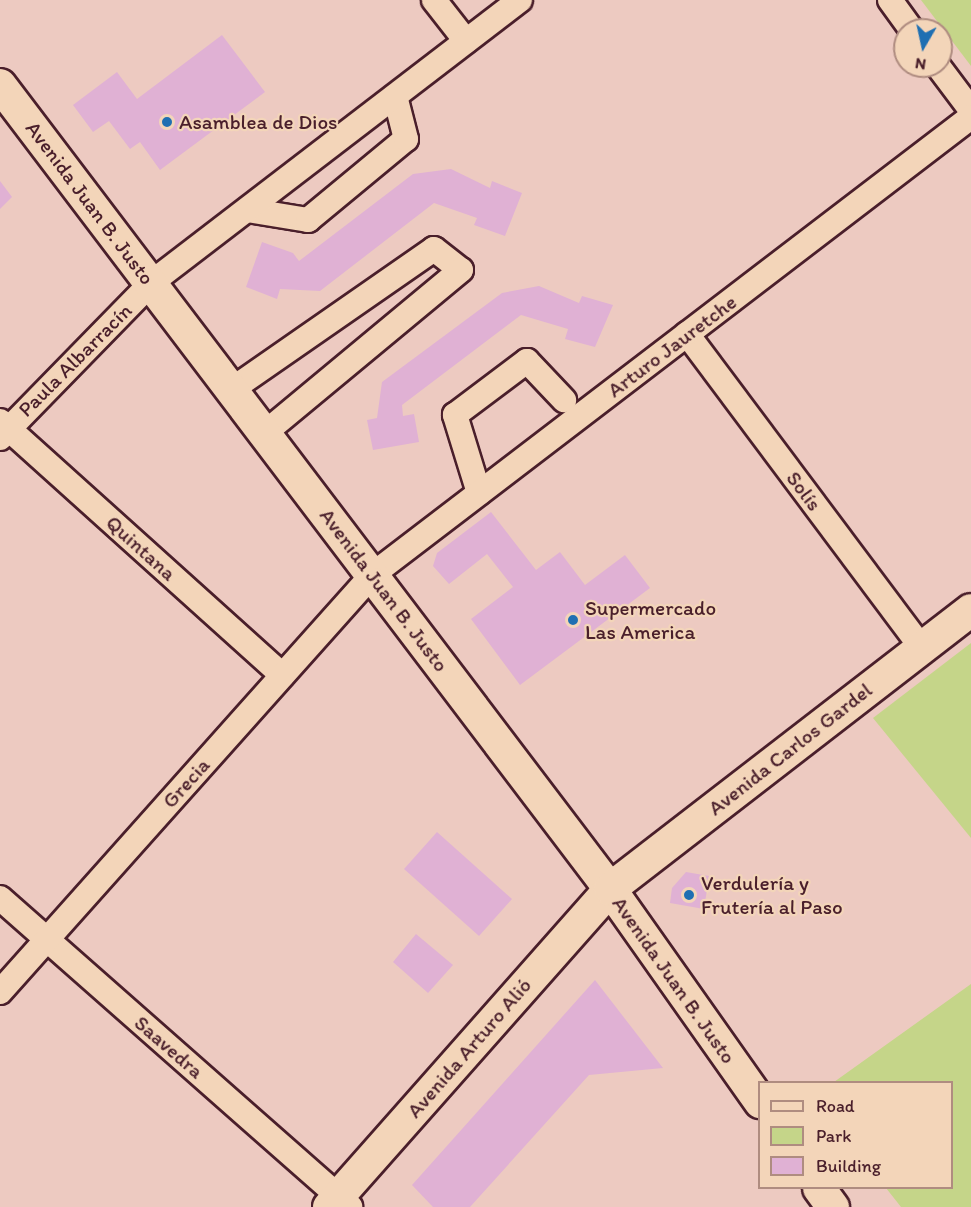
<!DOCTYPE html>
<meta charset="utf-8">
<style>
body{margin:0}
#map{position:relative;width:971px;height:1207px;overflow:hidden;background:#edcac1;font-family:Itim,sans-serif}
div>[style]{position:absolute}
.green>*{inset:0;background:#c5d589}
.building>*{inset:0;background:#e0b1d4}
.roads{filter:drop-shadow(2px 0 #4a1f2b) drop-shadow(-2px 0 #4a1f2b) drop-shadow(0 2px #4a1f2b) drop-shadow(0 -2px #4a1f2b)}
.minor>*{height:24px;margin:-12px;padding:0 12px;transform-origin:12px;border-radius:12px;background:#f3d5b9}
.major>*{height:32px;margin:-16px;padding:0 16px;transform-origin:16px;border-radius:16px;background:#f3d5b9}
.dots>*{width:16px;height:16px;translate:-50% -50%;box-sizing:border-box;border:3px solid #f3d5b9;border-radius:50%}
span{translate:-50% -50%;white-space:nowrap;text-align:center;line-height:1.15;-webkit-text-stroke:4.5px #f3d5b9;paint-order:stroke}
.poi-label{font-size:21px;color:#4a1f2b}
.left{translate:0 -50%;text-align:left}
.street-label{font-size:21px;color:#4a1f2b}
.legend{position:absolute;left:758px;top:1081px;width:195px;height:108px;box-sizing:border-box;background:#f3d5b9;border:2px solid #af8c80;margin:0;padding:8px 10px;list-style:none;font-size:18px;color:#4a1f2b}
.legend li{display:flex;align-items:center;gap:12px;height:30px}
.legend b{width:30px;border:2px solid #af8c80}
.north{position:absolute;left:893px;top:18px;width:60px;height:60px;box-sizing:border-box;background:#f3d5b9;border:2px solid #af8c80;border-radius:50%;rotate:189deg;font-size:16px;font-weight:700;line-height:24px;text-align:center;color:#4a1f2b}
.north::after{content:'';display:block;margin:auto;width:21px;height:27px;background:#1f6fb2;clip-path:polygon(50% 0,100% 100%,50% 72%,0 100%)}
</style>
<div id="map">
<div class="green">
<div style="clip-path:polygon(921px 0,971px 0,971px 66px)"></div>
<div style="clip-path:polygon(971px 643px,971px 838px,873px 718px)"></div>
<div style="clip-path:polygon(971px 984px,971px 1207px,901px 1207px,886px 1188px,952px 1188px,952px 1082px,834px 1082px)"></div>
</div>
<div class="building">
<div style="clip-path:polygon(222px 35px,265px 92px,160px 170px,140px 142px,130px 149px,109px 121px,93px 132px,73px 105px,117px 72px,137px 99px)"></div>
<div style="clip-path:polygon(451px 169px,490px 188px,492px 181px,522px 193px,505px 236px,474px 225px,477px 218px,434px 203px,320px 291px,280px 289px,277px 299px,246px 287px,262px 242px,293px 253px,299px 261px,413px 174px)"></div>
<div style="clip-path:polygon(0 181px,12px 197px,0 209px)"></div>
<div style="clip-path:polygon(539px 286px,579px 303px,582px 296px,613px 305px,595px 347px,565px 339px,568px 329px,521px 315px,402px 405px,403px 416px,414px 414px,419px 442px,373px 450px,367px 420px,377px 418px,382px 382px,502px 293px)"></div>
<div style="clip-path:polygon(491px 512px,536px 570px,560px 552px,585px 585px,625px 555px,650px 588px,520px 685px,471px 619px,513px 587px,487px 554px,449px 584px,433px 566px,437px 553px)"></div>
<div style="clip-path:polygon(437px 832px,512px 899px,479px 936px,404px 869px)"></div>
<div style="clip-path:polygon(686px 872px,709px 876px,704px 909px,670px 903px,672px 888px)"></div>
<div style="clip-path:polygon(416px 934px,453px 965px,428px 993px,393px 962px)"></div>
<div style="clip-path:polygon(595px 980px,663px 1068px,589px 1075px,470px 1207px,433px 1207px,412px 1185px)"></div>
</div>
<div class="roads">
<div class="minor">
<div style="left:434px;top:0;width:52px;rotate:52deg"></div>
<div style="left:890px;top:0;width:37px;rotate:54deg"></div>
<div style="left:938px;top:66px;width:55px;rotate:53.1deg"></div>
<div style="left:247px;top:210px;width:62px;rotate:9.3deg"></div>
<div style="left:308px;top:220px;width:127px;rotate:-39.6deg"></div>
<div style="left:406px;top:139px;width:44px;rotate:-104.3deg"></div>
<div style="left:687px;top:334px;width:391px;rotate:53.2deg"></div>
<div style="left:231px;top:390px;width:247px;rotate:-34.8deg"></div>
<div style="left:434px;top:249px;width:34px;rotate:38deg"></div>
<div style="left:461px;top:270px;width:255px;rotate:140.3deg"></div>
<div style="left:0;top:421px;width:380px;rotate:42deg"></div>
<div style="left:0;top:438px;width:216px;rotate:-45.7deg"></div>
<div style="left:151px;top:283px;width:465px;rotate:-37.5deg"></div>
<div style="left:479px;top:493px;width:82px;rotate:-107.1deg"></div>
<div style="left:455px;top:415px;width:90px;rotate:-36.9deg"></div>
<div style="left:527px;top:361px;width:54px;rotate:46.5deg"></div>
<div style="left:0;top:898px;width:467px;rotate:41.4deg"></div>
<div style="left:0;top:992px;width:559px;rotate:-48.26deg"></div>
<div style="left:372px;top:575px;width:754px;rotate:-37.4deg"></div>
</div>
<div class="major">
<div style="left:0;top:85px;width:1009px;rotate:52.81deg"></div>
<div style="left:610px;top:889px;width:261px;rotate:54.8deg"></div>
<div style="left:819px;top:1188px;width:24px;rotate:54deg"></div>
<div style="left:329px;top:1207px;width:424px;rotate:-48.5deg"></div>
<div style="left:610px;top:889px;width:456px;rotate:-37.7deg"></div>
</div>
</div>
<div class="dots">
<div style="left:167px;top:122px;background:#1f6fb2"></div>
<div style="left:573px;top:620px;background:#1f6fb2"></div>
<div style="left:689px;top:895px;background:#1f6fb2"></div>
</div>
<div class="poi-label">
<span class="left" style="left:179px;top:122px">Asamblea de Dios</span>
<span class="left" style="left:585px;top:620px">Supermercado<br>Las America</span>
<span class="left" style="left:701px;top:895px">Verdulería y<br>Frutería al Paso</span>
</div>
<div class="street-label">
<span style="left:90px;top:203px;rotate:53deg">Avenida Juan B. Justo</span>
<span style="left:672px;top:346px;rotate:-37deg">Arturo Jauretche</span>
<span style="left:75px;top:360px;rotate:-45deg">Paula Albarracín</span>
<span style="left:804px;top:491px;rotate:53deg">Solís</span>
<span style="left:141px;top:548px;rotate:42deg">Quintana</span>
<span style="left:384px;top:590px;rotate:53deg">Avenida Juan B. Justo</span>
<span style="left:790px;top:749px;rotate:-38deg">Avenida Carlos Gardel</span>
<span style="left:186px;top:783px;rotate:-48deg">Grecia</span>
<span style="left:674px;top:980px;rotate:55deg">Avenida Juan B. Justo</span>
<span style="left:169px;top:1047px;rotate:41deg">Saavedra</span>
<span style="left:469px;top:1048px;rotate:-49deg">Avenida Arturo Alió</span>
</div>
<ul class="legend">
<li><b style="height:8px;background:#f3d5b9"></b>Road</li>
<li><b style="height:16px;background:#c5d589"></b>Park</li>
<li><b style="height:16px;background:#e0b1d4"></b>Building</li>
</ul>
<div class="north">N</div>
</div>
